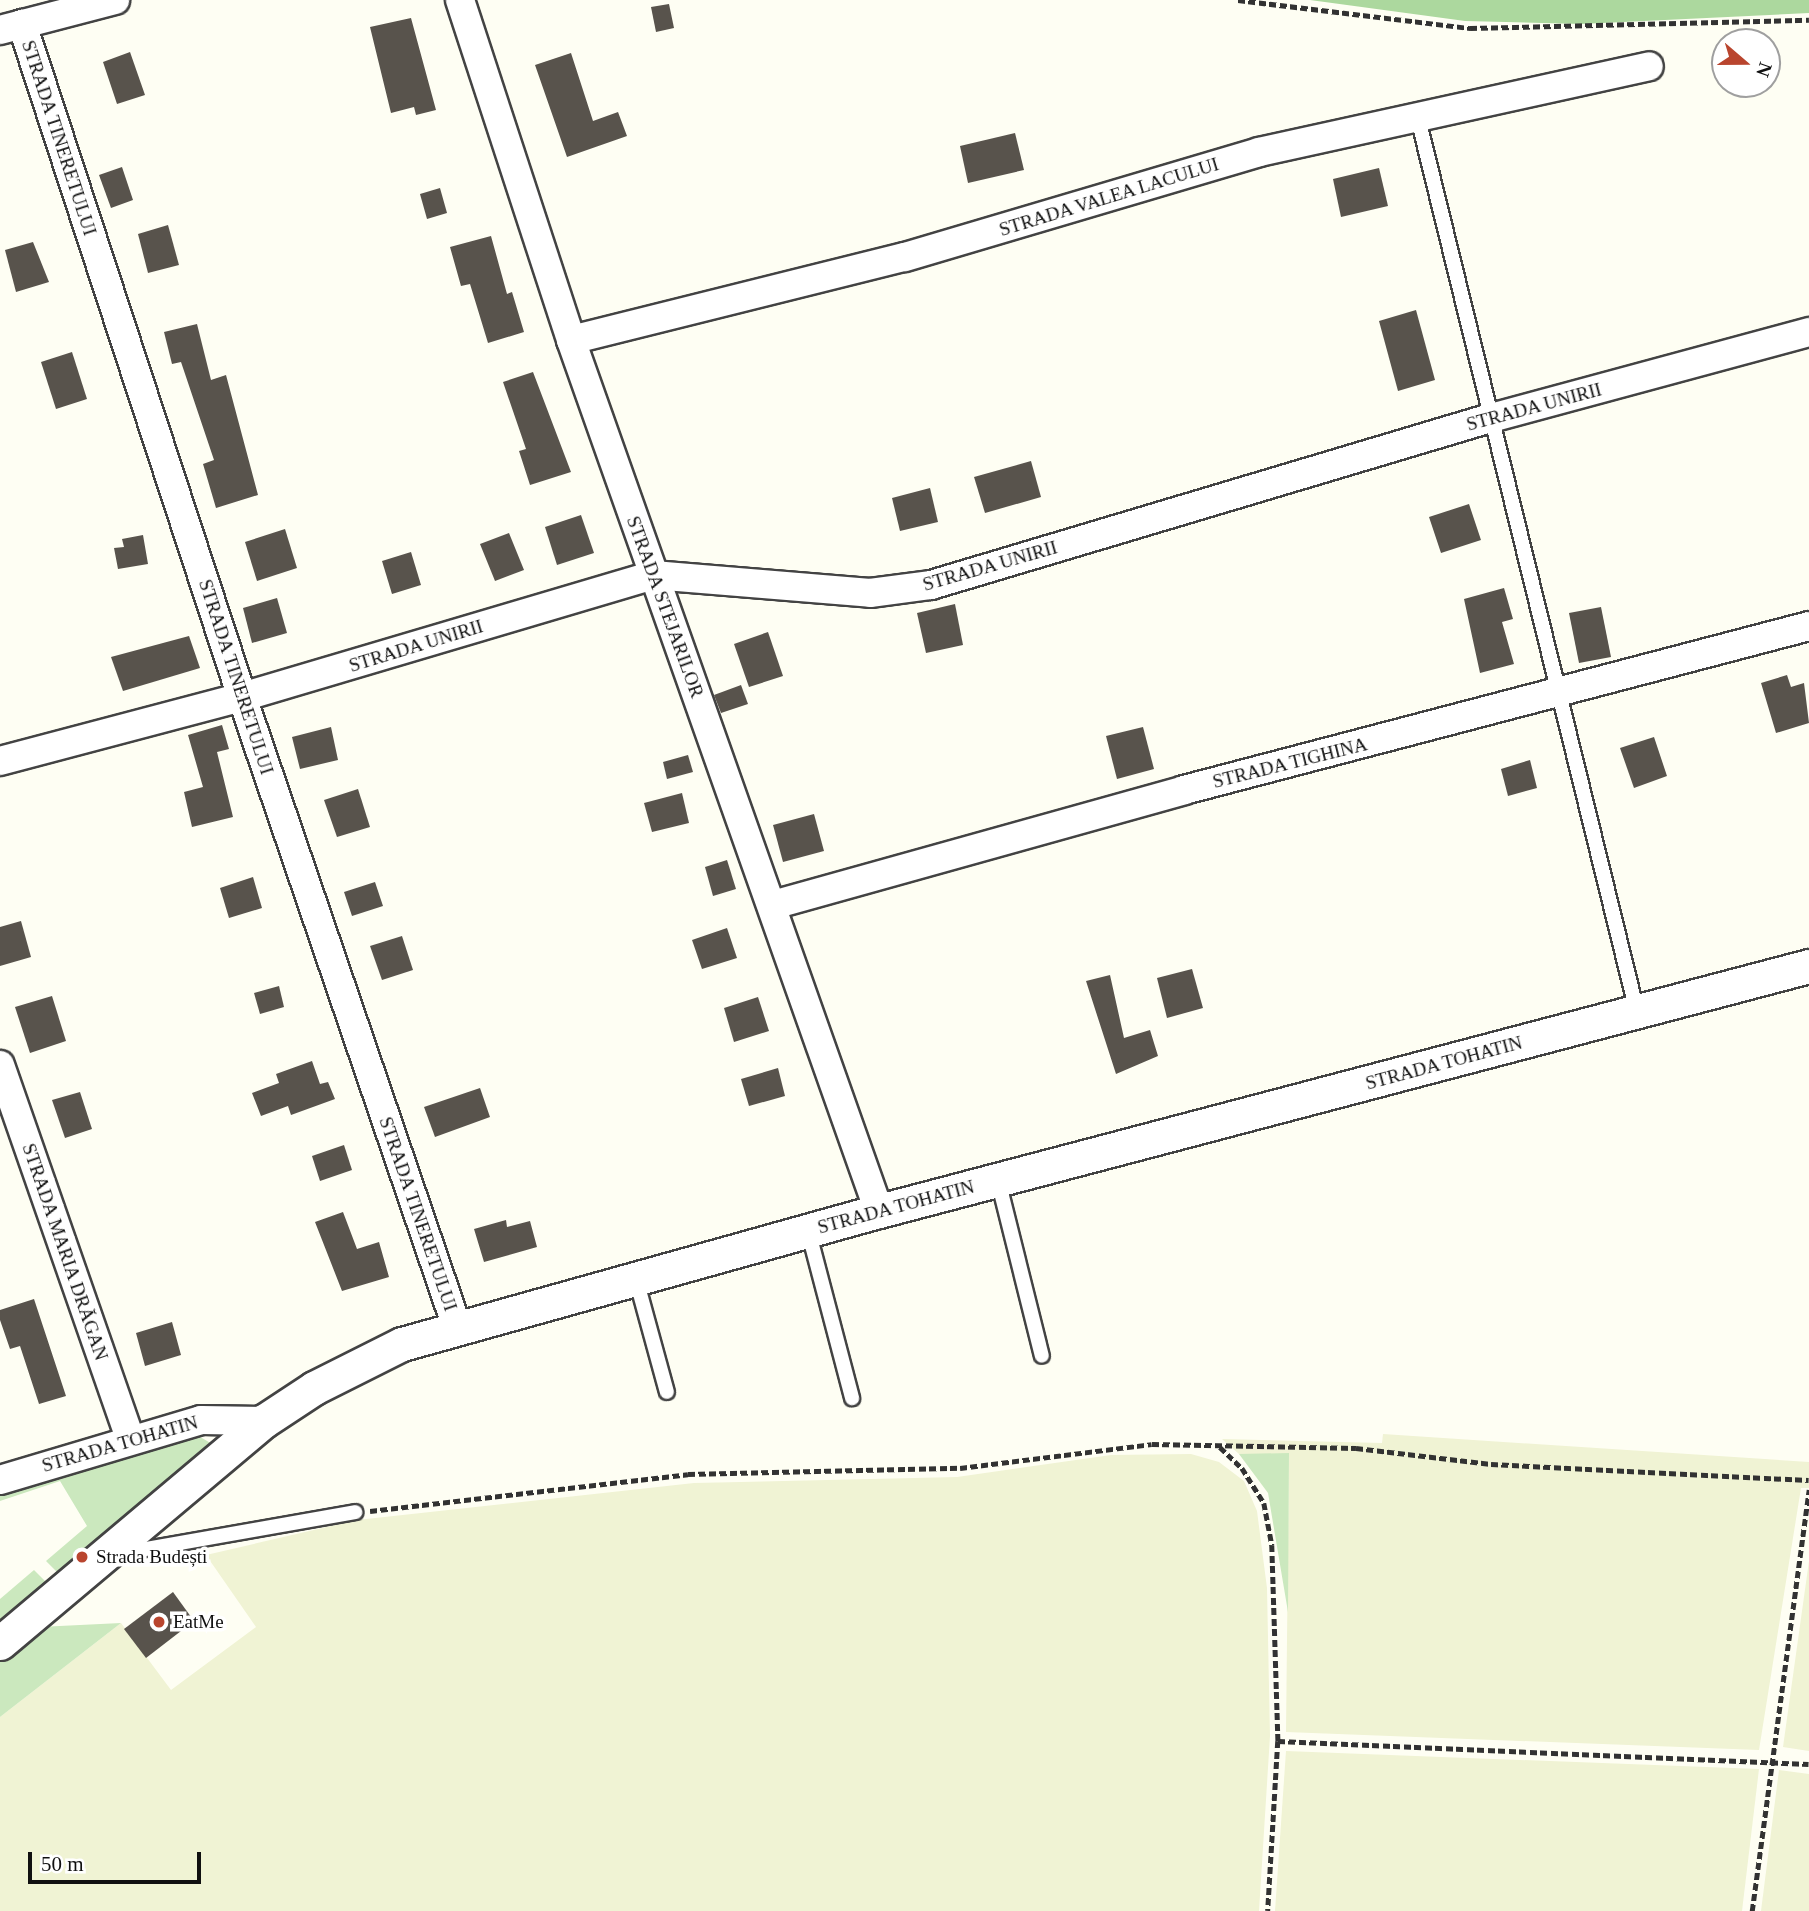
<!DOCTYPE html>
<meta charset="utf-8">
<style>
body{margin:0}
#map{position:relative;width:1809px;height:1911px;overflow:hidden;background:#fefef3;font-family:"Times New Roman",serif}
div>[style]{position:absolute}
.farmland>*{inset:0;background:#f0f3d4}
.green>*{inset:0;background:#cbe8be}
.forest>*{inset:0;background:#acd89e}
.building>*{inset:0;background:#58534c}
.path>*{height:4.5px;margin-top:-2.25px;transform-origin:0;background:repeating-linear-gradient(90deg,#323232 0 7px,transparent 0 10.5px)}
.roads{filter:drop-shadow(2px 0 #434343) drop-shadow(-2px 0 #434343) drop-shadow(0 2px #434343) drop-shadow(0 -2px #434343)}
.service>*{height:14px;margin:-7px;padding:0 7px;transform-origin:7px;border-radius:7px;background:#fff}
.minor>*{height:28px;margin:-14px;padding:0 14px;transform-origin:14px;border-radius:14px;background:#fff}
.tertiary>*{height:33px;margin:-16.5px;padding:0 16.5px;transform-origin:16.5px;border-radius:16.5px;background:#fff}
.dots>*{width:19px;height:19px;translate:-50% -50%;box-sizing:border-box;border:4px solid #fff;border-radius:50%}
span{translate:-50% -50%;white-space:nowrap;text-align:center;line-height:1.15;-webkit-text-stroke:7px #fff;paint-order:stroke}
.street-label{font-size:19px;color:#101010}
.poi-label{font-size:19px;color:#101010}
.left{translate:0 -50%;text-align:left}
.north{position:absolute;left:1711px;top:28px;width:70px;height:70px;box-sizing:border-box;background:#fff;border:2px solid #9f9f9f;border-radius:50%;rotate:110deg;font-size:19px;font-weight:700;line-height:28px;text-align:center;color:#101010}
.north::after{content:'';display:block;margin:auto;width:24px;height:32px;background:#b9452e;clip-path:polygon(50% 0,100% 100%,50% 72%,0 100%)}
.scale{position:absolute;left:28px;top:1852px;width:173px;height:32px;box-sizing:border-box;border:4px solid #101010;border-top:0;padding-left:9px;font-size:21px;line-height:24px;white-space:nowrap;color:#101010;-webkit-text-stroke:5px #fff;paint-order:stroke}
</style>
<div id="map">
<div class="farmland">
<div style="clip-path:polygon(1383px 1434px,1809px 1462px,1809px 1488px,1801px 1488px,1759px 1750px,1286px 1732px,1289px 1454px,1239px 1454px,1222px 1439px,1382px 1443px)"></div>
<div style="clip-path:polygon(1191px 1454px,1219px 1462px,1244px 1481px,1257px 1511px,1267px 1588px,1270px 1736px,1259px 1911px,0 1911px,0 1717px,121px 1623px,171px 1690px,256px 1627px,206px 1555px,357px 1520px,694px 1483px,957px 1477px,1111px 1455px)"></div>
<div style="clip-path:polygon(1809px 1561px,1809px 1751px,1783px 1747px)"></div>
<div style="clip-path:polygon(1286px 1751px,1759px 1769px,1742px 1911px,1275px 1911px)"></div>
<div style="clip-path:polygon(1779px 1770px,1809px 1774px,1809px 1911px,1761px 1911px)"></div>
</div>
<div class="green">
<div style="clip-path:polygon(195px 1434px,214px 1445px,60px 1575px,46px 1561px,87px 1526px,60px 1481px,0 1501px,0 1492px)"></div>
<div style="clip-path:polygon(1289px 1453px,1288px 1612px,1268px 1493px,1239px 1454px)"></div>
<div style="clip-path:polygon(34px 1570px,49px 1585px,0 1626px,0 1599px)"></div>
<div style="clip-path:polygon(121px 1623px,0 1717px,0 1660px,39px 1627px)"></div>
</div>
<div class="forest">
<div style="clip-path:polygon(1310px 0,1809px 0,1809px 13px,1581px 24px,1465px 21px)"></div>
</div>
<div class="building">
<div style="clip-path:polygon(669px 4px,674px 28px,656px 32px,651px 7px)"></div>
<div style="clip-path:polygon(411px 18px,436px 110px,416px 115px,414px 107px,391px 113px,370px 27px)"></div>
<div style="clip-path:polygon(130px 52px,145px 95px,117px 104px,103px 62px)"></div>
<div style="clip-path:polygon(571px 53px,593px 121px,618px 112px,627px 136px,567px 157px,535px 65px)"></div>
<div style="clip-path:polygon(1015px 133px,1024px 170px,968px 183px,960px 146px)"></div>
<div style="clip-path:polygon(122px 167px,133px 200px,111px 208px,99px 175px)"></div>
<div style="clip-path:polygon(1379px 168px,1388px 206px,1341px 217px,1333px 179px)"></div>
<div style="clip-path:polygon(440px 188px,447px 213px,427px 219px,420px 194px)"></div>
<div style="clip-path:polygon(168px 225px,179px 265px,148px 273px,138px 234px)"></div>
<div style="clip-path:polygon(491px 236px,507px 294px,512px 292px,524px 332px,488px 343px,470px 284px,461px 286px,450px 247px)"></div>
<div style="clip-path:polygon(33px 242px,49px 282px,16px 292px,5px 250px)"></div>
<div style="clip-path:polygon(1416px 310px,1435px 380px,1398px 391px,1379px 321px)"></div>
<div style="clip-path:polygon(197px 324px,211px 380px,226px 375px,258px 495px,216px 508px,203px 464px,214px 460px,181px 362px,172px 364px,164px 332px)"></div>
<div style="clip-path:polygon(72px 352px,87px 399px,56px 409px,41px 362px)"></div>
<div style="clip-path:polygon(533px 372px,571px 472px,530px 485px,519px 451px,526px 449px,503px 382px)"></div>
<div style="clip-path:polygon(1031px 461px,1041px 497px,985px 513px,974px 477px)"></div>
<div style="clip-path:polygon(930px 488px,938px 522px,900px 531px,892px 498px)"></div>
<div style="clip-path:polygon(1469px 504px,1481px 540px,1441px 553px,1429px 517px)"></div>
<div style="clip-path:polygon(581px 515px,594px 553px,557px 565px,545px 527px)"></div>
<div style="clip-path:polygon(285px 529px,297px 568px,257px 581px,245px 542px)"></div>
<div style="clip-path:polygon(509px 533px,524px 570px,495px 581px,480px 544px)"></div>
<div style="clip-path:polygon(143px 535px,148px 564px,118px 569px,114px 548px,124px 547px,122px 539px)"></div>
<div style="clip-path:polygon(411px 552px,421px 585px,392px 594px,382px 561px)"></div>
<div style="clip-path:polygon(1504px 588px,1513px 619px,1502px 622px,1514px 664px,1480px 673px,1464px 599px)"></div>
<div style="clip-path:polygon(277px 598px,287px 633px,252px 643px,243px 608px)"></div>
<div style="clip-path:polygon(955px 604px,963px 645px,926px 653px,917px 613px)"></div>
<div style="clip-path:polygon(1601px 607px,1611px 657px,1579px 663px,1569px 613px)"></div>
<div style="clip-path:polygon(768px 632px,783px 676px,749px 687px,734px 644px)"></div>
<div style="clip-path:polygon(189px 636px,200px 668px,123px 691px,111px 657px)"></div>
<div style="clip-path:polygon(1787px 675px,1791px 687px,1804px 683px,1809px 723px,1776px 733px,1761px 683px)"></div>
<div style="clip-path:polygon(741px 685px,748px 704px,721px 713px,714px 695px)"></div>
<div style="clip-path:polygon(222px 725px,229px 749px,217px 752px,233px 817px,192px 827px,184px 792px,203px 787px,188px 735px)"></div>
<div style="clip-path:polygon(331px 727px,338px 760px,300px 769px,292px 737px)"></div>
<div style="clip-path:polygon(1143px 727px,1154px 769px,1117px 779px,1106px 736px)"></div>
<div style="clip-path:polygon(1654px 737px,1667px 776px,1634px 788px,1620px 748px)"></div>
<div style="clip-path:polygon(688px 755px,693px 772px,667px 779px,663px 762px)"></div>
<div style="clip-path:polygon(1530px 760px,1537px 788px,1508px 796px,1501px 769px)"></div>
<div style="clip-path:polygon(358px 789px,370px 827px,337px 837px,324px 800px)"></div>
<div style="clip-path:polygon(682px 793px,689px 823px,652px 832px,644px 803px)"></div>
<div style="clip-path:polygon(814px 814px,824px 851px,783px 862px,773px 825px)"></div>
<div style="clip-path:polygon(727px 860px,736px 889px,713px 896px,705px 867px)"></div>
<div style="clip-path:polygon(253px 877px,262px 908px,229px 918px,220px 888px)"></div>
<div style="clip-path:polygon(375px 882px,383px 906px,352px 916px,344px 892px)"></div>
<div style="clip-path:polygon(21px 921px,31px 957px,0 966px,0 927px)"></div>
<div style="clip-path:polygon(727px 928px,737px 958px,702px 969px,692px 940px)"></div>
<div style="clip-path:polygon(402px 936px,413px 970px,382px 980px,370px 946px)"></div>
<div style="clip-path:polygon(1192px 969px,1203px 1008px,1167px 1018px,1157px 978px)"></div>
<div style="clip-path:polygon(1110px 975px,1124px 1038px,1150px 1030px,1158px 1056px,1116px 1074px,1086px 981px)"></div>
<div style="clip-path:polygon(279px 986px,284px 1007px,260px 1014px,254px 993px)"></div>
<div style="clip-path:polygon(52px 996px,66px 1041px,30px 1053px,15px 1007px)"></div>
<div style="clip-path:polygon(758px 997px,769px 1031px,734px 1042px,724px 1008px)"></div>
<div style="clip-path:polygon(312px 1061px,320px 1084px,328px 1082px,335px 1099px,291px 1115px,288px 1106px,261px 1116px,252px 1093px,279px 1083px,276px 1074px)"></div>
<div style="clip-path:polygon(778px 1068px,785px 1096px,749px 1106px,741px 1079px)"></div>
<div style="clip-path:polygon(480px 1088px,490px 1117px,435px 1137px,424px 1107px)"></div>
<div style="clip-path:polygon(80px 1092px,92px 1129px,65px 1138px,52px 1100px)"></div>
<div style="clip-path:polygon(344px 1145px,352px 1170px,320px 1181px,312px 1156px)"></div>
<div style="clip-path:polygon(343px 1212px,357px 1249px,379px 1242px,389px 1277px,342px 1291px,315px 1222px)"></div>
<div style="clip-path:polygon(506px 1220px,507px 1227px,530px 1221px,537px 1247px,484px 1262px,474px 1229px)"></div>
<div style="clip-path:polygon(34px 1299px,66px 1396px,39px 1404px,20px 1346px,10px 1349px,0 1320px,0 1310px)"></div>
<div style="clip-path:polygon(172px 1322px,181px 1355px,145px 1366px,136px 1333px)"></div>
<div style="clip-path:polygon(173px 1592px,194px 1621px,146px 1658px,124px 1629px)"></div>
</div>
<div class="path">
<div style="left:1238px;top:0;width:234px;rotate:6.9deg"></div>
<div style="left:1470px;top:28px;width:339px;rotate:-1.4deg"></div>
<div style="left:1220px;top:1447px;width:30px;rotate:44deg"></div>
<div style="left:1242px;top:1468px;width:41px;rotate:57.8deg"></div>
<div style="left:1264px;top:1503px;width:43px;rotate:79.2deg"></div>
<div style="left:1272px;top:1545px;width:196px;rotate:88.2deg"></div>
<div style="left:1278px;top:1741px;width:170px;rotate:93.4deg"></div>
<div style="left:370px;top:1511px;width:320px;rotate:-6.6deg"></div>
<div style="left:688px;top:1474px;width:272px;rotate:-1.3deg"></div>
<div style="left:960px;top:1468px;width:193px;rotate:-7.1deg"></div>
<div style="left:1152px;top:1444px;width:204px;rotate:1.1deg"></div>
<div style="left:1356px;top:1448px;width:136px;rotate:6.8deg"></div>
<div style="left:1491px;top:1464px;width:318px;rotate:2.9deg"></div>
<div style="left:1278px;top:1741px;width:531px;rotate:2.48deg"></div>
<div style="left:1752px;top:1911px;width:425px;rotate:-82.3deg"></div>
</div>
<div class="roads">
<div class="service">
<div style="left:1417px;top:114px;width:925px;rotate:76.23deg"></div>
<div style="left:998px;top:1180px;width:181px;rotate:76deg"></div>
<div style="left:808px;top:1230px;width:174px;rotate:75.3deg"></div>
<div style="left:636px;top:1279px;width:117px;rotate:74.7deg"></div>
<div style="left:118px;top:1554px;width:241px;rotate:-10deg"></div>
</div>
<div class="minor">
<div style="left:460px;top:0;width:358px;rotate:71.9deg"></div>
<div style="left:571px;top:340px;width:924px;rotate:70.53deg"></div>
<div style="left:22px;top:24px;width:708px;rotate:71.9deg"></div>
<div style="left:242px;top:697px;width:666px;rotate:71.16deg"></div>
<div style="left:0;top:30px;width:119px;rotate:-14.6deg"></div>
<div style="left:571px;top:340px;width:344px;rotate:-14deg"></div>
<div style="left:905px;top:257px;width:369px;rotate:-16.5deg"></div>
<div style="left:1259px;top:152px;width:399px;rotate:-12.4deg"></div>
<div style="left:0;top:761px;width:250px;rotate:-14.8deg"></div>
<div style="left:242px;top:697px;width:429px;rotate:-16.5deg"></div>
<div style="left:653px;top:575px;width:218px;rotate:4.7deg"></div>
<div style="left:870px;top:593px;width:62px;rotate:-7.5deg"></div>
<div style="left:931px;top:585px;width:580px;rotate:-16.62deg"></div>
<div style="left:1487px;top:419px;width:334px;rotate:-15.1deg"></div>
<div style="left:773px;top:905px;width:427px;rotate:-15.6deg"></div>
<div style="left:1184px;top:790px;width:646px;rotate:-14.7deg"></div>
<div style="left:0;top:1065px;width:395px;rotate:70.8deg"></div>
<div style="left:0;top:1480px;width:210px;rotate:-16.6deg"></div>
<div style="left:201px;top:1420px;width:63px;rotate:0.9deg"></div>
</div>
<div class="tertiary">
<div style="left:0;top:1643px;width:345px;rotate:-40.1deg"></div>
<div style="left:264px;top:1421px;width:60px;rotate:-33.4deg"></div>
<div style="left:314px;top:1388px;width:98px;rotate:-26.6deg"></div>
<div style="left:402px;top:1344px;width:495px;rotate:-15.6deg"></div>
<div style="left:879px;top:1211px;width:962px;rotate:-14.76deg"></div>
</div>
</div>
<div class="dots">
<div style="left:82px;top:1557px;background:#b9452e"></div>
<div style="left:159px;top:1622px;background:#b9452e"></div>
</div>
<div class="street-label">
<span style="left:59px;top:138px;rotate:72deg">STRADA TINERETULUI</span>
<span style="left:1109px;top:197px;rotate:-17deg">STRADA VALEA LACULUI</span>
<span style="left:1534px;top:407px;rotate:-15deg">STRADA UNIRII</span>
<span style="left:990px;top:566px;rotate:-16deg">STRADA UNIRII</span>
<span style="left:665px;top:607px;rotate:70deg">STRADA STEJARILOR</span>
<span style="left:416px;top:646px;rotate:-17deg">STRADA UNIRII</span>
<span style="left:236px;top:677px;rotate:72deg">STRADA TINERETULUI</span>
<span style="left:1290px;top:763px;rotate:-14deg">STRADA TIGHINA</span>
<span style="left:1444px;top:1063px;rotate:-15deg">STRADA TOHATIN</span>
<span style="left:896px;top:1207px;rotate:-15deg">STRADA TOHATIN</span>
<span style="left:418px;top:1214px;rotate:71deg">STRADA TINERETULUI</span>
<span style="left:65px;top:1252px;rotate:71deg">STRADA MARIA DRĂGAN</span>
<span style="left:120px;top:1444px;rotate:-16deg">STRADA TOHATIN</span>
</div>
<div class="poi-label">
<span class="left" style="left:96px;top:1557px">Strada Budești</span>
<span class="left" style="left:173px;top:1622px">EatMe</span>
</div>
<div class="north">N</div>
<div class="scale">50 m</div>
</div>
